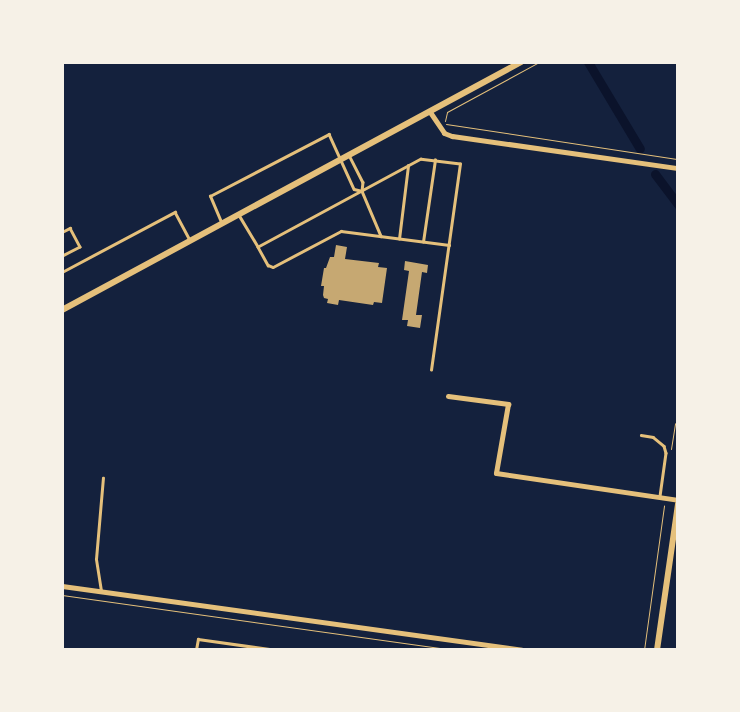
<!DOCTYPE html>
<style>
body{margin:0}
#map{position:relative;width:740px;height:712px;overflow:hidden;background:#14213d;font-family:"Open Sans",sans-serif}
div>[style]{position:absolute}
.canal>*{height:9px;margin:-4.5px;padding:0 4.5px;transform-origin:4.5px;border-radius:4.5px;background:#0b132b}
.building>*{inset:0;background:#c6a872}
.path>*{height:1px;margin:-0.5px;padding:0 0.5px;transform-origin:0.5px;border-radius:0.5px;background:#e5c07b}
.service>*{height:2.5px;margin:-1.25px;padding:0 1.25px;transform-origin:1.25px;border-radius:1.25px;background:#e5c07b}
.minor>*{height:5px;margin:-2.5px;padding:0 2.5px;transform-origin:2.5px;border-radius:2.5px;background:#e5c07b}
.tertiary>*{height:6px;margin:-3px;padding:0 3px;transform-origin:3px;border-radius:3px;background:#e5c07b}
span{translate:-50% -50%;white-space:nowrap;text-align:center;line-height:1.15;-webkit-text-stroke:4px #f6f1e7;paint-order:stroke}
.frame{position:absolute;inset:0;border:64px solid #f6f1e7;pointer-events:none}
</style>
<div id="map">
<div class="canal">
<div style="left:588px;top:62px;width:101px;rotate:59.1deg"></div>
<div style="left:655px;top:174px;width:39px;rotate:53deg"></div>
</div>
<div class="building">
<div style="clip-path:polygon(336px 245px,347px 247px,345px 259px,379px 263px,378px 267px,387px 268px,382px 303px,374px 302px,373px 305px,339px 300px,338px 305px,327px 303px,328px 299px,324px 298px,323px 295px,324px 286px,321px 286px,324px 268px,326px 268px,330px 257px,334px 257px)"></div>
<div style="clip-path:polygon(405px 261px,428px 265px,427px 273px,422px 272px,416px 315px,422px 315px,420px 328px,407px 326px,408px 320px,402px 320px,409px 271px,404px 270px)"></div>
</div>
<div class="path">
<div style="left:445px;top:121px;width:9px;rotate:-77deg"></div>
<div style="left:447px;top:112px;width:105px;rotate:-28.5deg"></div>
<div style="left:446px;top:124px;width:235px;rotate:8.6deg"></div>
<div style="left:671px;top:449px;width:26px;rotate:-81deg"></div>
<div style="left:62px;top:595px;width:394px;rotate:8deg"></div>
<div style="left:644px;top:650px;width:146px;rotate:-82.1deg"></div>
</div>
<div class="service">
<div style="left:350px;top:157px;width:28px;rotate:63deg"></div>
<div style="left:363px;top:182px;width:9px;rotate:96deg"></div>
<div style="left:362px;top:191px;width:49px;rotate:67.1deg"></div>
<div style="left:239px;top:215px;width:37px;rotate:59deg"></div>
<div style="left:221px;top:222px;width:28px;rotate:-113deg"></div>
<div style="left:210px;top:196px;width:134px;rotate:-27.5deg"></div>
<div style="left:329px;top:134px;width:60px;rotate:65.6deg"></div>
<div style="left:354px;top:189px;width:8px;rotate:14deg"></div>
<div style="left:62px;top:232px;width:9px;rotate:-27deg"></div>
<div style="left:70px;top:228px;width:21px;rotate:62deg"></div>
<div style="left:80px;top:247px;width:20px;rotate:153deg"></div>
<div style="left:399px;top:239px;width:74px;rotate:-83deg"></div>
<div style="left:423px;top:242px;width:83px;rotate:-81.7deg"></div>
<div style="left:62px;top:272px;width:128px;rotate:-28deg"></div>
<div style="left:175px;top:212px;width:32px;rotate:62deg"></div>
<div style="left:431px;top:370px;width:208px;rotate:-82deg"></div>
<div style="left:460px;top:164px;width:39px;rotate:-173deg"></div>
<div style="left:421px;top:159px;width:185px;rotate:151.6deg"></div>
<div style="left:258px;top:247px;width:21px;rotate:61deg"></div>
<div style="left:268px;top:265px;width:5px;rotate:22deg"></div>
<div style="left:273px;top:267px;width:77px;rotate:-27.9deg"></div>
<div style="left:341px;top:231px;width:109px;rotate:7.4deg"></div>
<div style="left:641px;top:435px;width:12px;rotate:9deg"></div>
<div style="left:653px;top:437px;width:14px;rotate:39deg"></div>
<div style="left:664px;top:446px;width:7px;rotate:74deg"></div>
<div style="left:666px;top:453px;width:43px;rotate:97.9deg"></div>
<div style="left:101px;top:591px;width:32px;rotate:-99deg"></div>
<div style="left:96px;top:559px;width:81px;rotate:-85.1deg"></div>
<div style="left:196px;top:650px;width:11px;rotate:-80deg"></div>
<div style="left:198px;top:639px;width:79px;rotate:8deg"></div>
</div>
<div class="minor">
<div style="left:430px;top:112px;width:25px;rotate:56deg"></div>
<div style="left:444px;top:133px;width:9px;rotate:21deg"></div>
<div style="left:452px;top:136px;width:228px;rotate:8.1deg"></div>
<div style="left:448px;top:396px;width:61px;rotate:7.6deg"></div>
<div style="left:508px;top:404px;width:70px;rotate:99.9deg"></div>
<div style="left:496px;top:473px;width:184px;rotate:8.4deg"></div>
<div style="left:62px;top:586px;width:464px;rotate:7.9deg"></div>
</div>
<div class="tertiary">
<div style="left:62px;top:310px;width:522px;rotate:-28.38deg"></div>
<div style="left:657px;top:650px;width:148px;rotate:-81.8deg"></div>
</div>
<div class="frame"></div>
</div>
